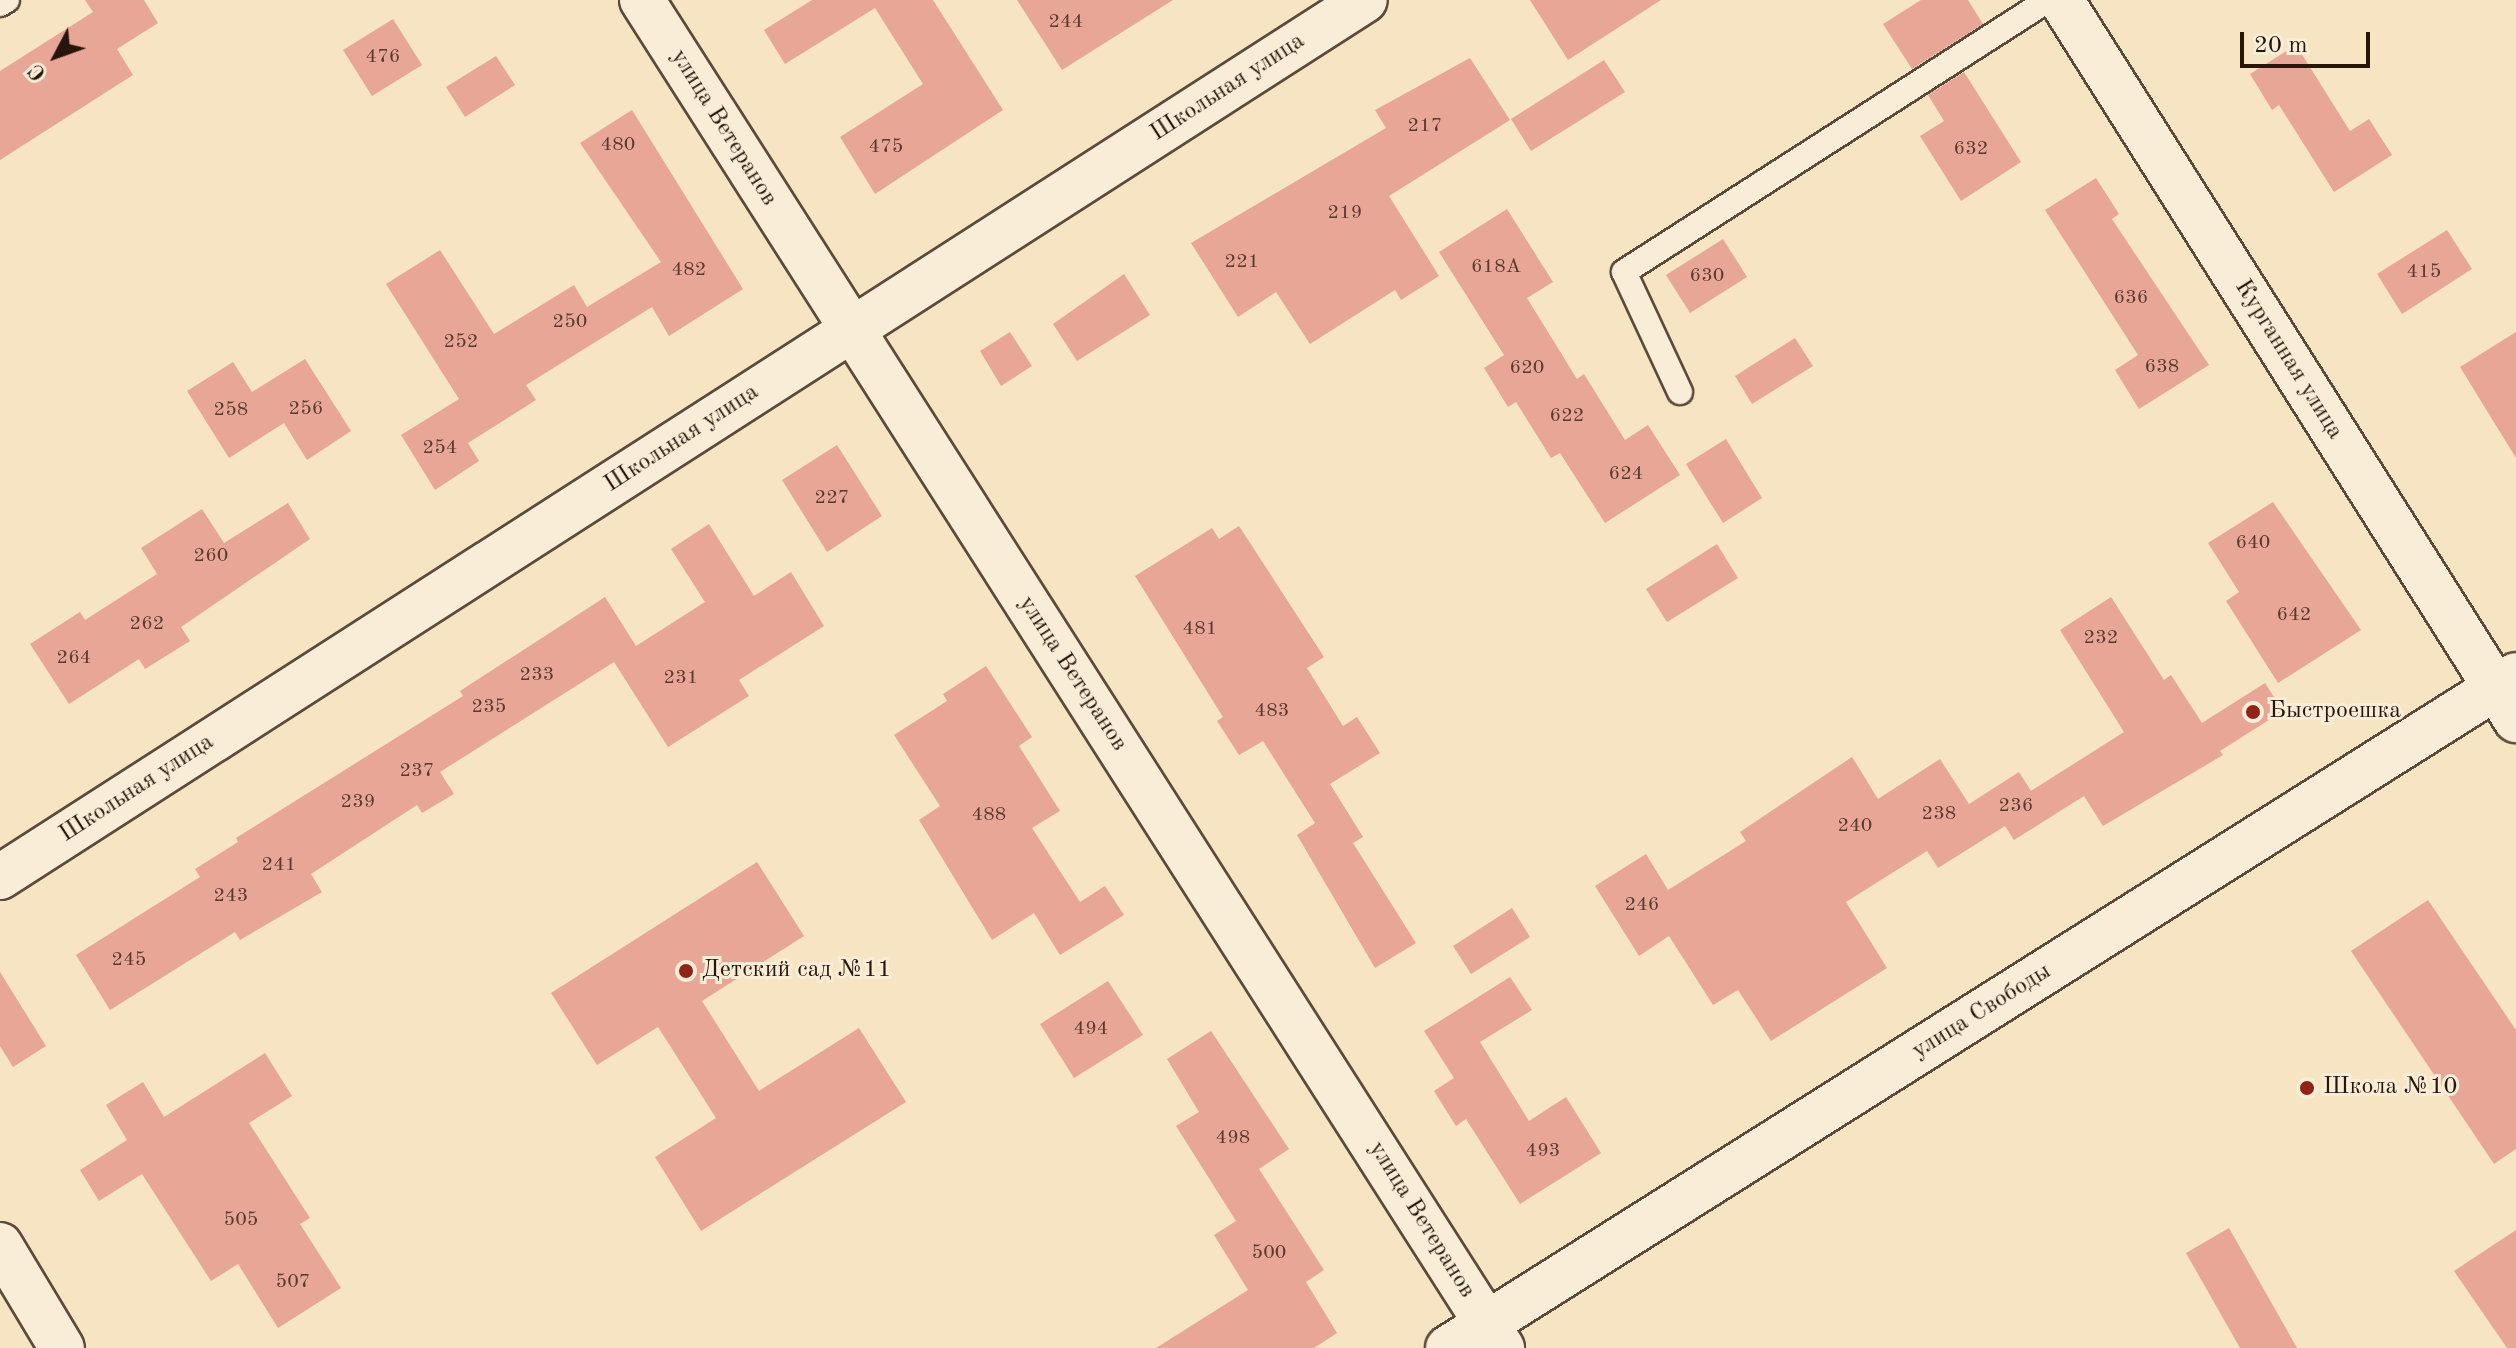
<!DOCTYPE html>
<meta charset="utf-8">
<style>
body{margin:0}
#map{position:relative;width:2516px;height:1348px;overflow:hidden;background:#f6e4c2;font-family:"Old Standard TT",serif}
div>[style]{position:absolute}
.building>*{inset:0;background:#e8a697}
.roads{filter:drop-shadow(2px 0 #5c4a3a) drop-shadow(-2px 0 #5c4a3a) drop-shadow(0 2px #5c4a3a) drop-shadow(0 -2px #5c4a3a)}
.lane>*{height:24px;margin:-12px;padding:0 12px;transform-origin:12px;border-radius:12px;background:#f9edd7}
.street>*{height:44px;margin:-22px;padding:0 22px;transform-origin:22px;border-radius:22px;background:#f9edd7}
.secondary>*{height:44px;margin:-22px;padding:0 22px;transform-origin:22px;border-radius:22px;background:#f9edd7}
.dots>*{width:22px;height:22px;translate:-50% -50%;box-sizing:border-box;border:4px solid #f9edd7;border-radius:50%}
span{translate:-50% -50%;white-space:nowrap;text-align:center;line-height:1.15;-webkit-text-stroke:6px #f9edd7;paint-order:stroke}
.number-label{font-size:20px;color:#583a2f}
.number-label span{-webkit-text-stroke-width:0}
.street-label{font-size:24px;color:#28160c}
.poi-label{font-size:24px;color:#28160c}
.left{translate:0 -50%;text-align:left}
.north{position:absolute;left:16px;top:16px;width:80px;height:80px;-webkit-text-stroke:6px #f9edd7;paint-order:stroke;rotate:229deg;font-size:22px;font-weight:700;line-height:32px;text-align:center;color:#28160c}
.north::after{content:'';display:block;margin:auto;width:28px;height:36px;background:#28160c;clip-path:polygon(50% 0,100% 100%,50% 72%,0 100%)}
.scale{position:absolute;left:2240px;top:32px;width:130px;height:36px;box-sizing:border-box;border:4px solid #28160c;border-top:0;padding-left:10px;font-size:24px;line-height:28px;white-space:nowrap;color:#28160c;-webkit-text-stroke:6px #f9edd7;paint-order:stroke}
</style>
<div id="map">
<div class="building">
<div style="clip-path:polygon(85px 0,144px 0,158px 23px,117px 49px,133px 75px,0 160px,0 71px,93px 12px)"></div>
<div style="clip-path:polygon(812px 0,933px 0,1003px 110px,875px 194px,840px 137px,923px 84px,875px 8px,785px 64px,764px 30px)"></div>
<div style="clip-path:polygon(1017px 0,1173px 0,1062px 70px)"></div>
<div style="clip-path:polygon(1530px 0,1661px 0,1568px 60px)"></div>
<div style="clip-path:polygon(1921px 0,1968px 0,1983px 24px,1912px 69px,1883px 24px)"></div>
<div style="clip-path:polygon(393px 19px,422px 65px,372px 96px,343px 50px)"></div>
<div style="clip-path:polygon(2296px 45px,2350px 131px,2369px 119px,2392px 155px,2334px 192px,2279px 105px,2272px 110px,2250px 74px)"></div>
<div style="clip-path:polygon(496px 56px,515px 85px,465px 117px,446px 87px)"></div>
<div style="clip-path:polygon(1470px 58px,1510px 120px,1389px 196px,1439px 276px,1401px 300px,1395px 290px,1310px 344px,1276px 292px,1238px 317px,1191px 243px,1386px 128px,1375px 110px)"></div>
<div style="clip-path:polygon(1604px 60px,1625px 92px,1531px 151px,1511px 119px)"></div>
<div style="clip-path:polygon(1964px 72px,2021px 162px,1961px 201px,1920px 136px,1944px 121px,1928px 95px)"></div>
<div style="clip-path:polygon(632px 110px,743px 289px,669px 336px,652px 307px,526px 385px,536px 400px,468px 443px,479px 461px,435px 490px,401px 435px,459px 399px,386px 284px,440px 250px,494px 334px,574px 285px,587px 307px,661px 262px,580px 143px)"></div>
<div style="clip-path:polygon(2096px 178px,2119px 214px,2112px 219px,2209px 365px,2139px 409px,2115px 370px,2138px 355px,2045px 210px)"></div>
<div style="clip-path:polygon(1507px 209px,1553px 282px,1527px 298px,1577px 379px,1584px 374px,1625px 440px,1648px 425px,1680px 475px,1605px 523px,1560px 453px,1551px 458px,1516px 402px,1508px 407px,1484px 368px,1504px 355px,1439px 252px)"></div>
<div style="clip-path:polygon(2447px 230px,2472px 269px,2402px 314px,2377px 274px)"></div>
<div style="clip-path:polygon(1723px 239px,1747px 277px,1690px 313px,1666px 275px)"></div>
<div style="clip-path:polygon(1124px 274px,1150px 315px,1077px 361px,1053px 324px)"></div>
<div style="clip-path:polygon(1010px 332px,1032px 366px,1001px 386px,980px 351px)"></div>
<div style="clip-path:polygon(2516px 332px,2516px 458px,2460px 367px)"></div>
<div style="clip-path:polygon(1795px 338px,1813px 366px,1752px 404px,1735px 376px)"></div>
<div style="clip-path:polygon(305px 359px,351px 431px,307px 460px,284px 423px,229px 458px,187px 391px,233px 362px,252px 392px)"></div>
<div style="clip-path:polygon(1726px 439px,1762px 498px,1723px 523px,1686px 464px)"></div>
<div style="clip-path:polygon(837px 445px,882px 516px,827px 552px,782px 480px)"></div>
<div style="clip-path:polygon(2273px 502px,2361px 630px,2278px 683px,2226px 601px,2239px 592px,2208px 543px)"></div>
<div style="clip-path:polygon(288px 503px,310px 539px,181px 627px,190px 641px,145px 669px,139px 659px,69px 704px,30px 644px,80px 612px,85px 620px,157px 574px,141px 548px,202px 509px,224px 543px)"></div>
<div style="clip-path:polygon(709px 524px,754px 596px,791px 572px,824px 626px,739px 680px,749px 696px,668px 747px,614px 662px,440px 772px,454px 794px,422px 813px,417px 805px,311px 874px,322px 892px,240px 940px,235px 932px,110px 1010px,76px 955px,200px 877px,195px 869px,238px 842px,236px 838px,463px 696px,460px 691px,605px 597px,636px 646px,705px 602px,671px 549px)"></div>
<div style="clip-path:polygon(1239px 526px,1324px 657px,1307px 668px,1343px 726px,1357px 717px,1380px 753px,1330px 784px,1363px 837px,1353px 843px,1416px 943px,1375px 968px,1297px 835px,1315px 823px,1263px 741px,1239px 755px,1217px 721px,1223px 717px,1135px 576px,1212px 528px,1219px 539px)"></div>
<div style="clip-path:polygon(1717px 544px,1738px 578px,1667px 622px,1646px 589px)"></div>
<div style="clip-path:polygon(2111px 597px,2164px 680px,2171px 675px,2202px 723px,2265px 683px,2283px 711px,2220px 751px,2223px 755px,2103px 826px,2084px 796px,2014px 840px,2005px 826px,1938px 868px,1927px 851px,1846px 902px,1887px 968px,1771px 1041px,1738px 990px,1713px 1005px,1669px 936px,1639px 956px,1595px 886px,1646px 854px,1668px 890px,1746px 841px,1740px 832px,1852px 757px,1878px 799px,1940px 759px,1969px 804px,2019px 772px,2031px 791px,2124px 732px,2060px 630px)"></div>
<div style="clip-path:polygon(986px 666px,1032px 737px,1019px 746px,1060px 811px,1032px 828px,1080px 902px,1105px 886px,1124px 915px,1060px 955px,1034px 913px,992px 940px,919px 820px,940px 806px,894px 735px,947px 701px,943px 694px)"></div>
<div style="clip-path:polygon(757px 862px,804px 936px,702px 1001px,759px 1091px,859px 1028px,906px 1102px,701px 1231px,655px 1157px,716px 1118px,658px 1027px,597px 1065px,551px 993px)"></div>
<div style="clip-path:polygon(2428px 900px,2516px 1030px,2516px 1149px,2494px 1164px,2351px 951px)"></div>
<div style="clip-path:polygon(1512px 908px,1530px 937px,1471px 974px,1453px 946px)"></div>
<div style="clip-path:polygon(0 972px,46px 1046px,13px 1067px,0 1046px)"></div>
<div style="clip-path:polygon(1510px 977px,1532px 1010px,1480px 1042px,1529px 1121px,1566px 1097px,1601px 1153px,1520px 1204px,1466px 1119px,1456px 1126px,1434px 1091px,1454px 1078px,1424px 1031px)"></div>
<div style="clip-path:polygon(1108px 981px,1143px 1035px,1074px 1078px,1040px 1024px)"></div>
<div style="clip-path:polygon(1211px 1031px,1289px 1149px,1259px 1169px,1324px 1270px,1306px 1282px,1337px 1333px,1314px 1348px,1156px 1348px,1248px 1290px,1214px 1235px,1236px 1221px,1176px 1126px,1199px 1112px,1167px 1059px)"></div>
<div style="clip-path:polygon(265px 1053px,292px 1096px,249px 1123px,310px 1218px,300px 1224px,341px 1288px,278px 1328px,238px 1264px,211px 1281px,142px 1174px,99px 1201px,80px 1170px,127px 1140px,106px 1105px,143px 1082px,164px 1117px)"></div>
<div style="clip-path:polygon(2229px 1228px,2297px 1348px,2240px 1348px,2186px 1253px)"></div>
<div style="clip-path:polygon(2516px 1230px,2516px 1348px,2507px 1348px,2454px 1271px)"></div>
</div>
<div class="roads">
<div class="lane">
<div style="left:0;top:4px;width:8px;rotate:-30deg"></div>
<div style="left:1680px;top:392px;width:132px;rotate:-115deg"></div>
<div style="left:1624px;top:272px;width:504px;rotate:-32.68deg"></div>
</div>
<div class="street">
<div style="left:642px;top:0;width:1599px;rotate:57.46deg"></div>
<div style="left:0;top:877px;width:1622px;rotate:-32.72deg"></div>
<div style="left:0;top:1245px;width:120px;rotate:59deg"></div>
<div style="left:1448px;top:1348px;width:1262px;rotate:-32.22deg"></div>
</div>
<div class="secondary">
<div style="left:2061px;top:0;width:852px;rotate:57.71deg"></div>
</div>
</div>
<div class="dots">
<div style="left:2253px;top:712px;background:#8f2418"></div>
<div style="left:686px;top:971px;background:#8f2418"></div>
<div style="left:2307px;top:1088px;background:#8f2418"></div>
</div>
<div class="number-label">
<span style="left:1066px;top:22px">244</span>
<span style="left:383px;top:57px">476</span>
<span style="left:1425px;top:126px">217</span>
<span style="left:618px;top:145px">480</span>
<span style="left:886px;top:147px">475</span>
<span style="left:1971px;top:149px">632</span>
<span style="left:1345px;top:213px">219</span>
<span style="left:1242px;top:262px">221</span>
<span style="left:1496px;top:267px">618А</span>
<span style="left:689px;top:270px">482</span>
<span style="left:2424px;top:272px">415</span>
<span style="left:1707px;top:276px">630</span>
<span style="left:2131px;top:298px">636</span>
<span style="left:570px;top:322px">250</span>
<span style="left:461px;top:342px">252</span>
<span style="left:2162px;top:367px">638</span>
<span style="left:1527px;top:368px">620</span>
<span style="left:306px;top:409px">256</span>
<span style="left:231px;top:410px">258</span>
<span style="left:1567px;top:416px">622</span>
<span style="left:440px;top:448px">254</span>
<span style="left:1626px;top:474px">624</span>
<span style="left:832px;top:498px">227</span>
<span style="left:2253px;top:543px">640</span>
<span style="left:211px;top:556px">260</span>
<span style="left:2294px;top:615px">642</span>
<span style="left:147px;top:624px">262</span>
<span style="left:1200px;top:629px">481</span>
<span style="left:2101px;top:638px">232</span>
<span style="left:74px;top:658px">264</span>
<span style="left:537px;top:675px">233</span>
<span style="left:681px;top:678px">231</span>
<span style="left:489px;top:707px">235</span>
<span style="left:1272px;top:711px">483</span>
<span style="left:417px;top:771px">237</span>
<span style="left:358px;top:802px">239</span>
<span style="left:2016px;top:806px">236</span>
<span style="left:1939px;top:814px">238</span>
<span style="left:989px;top:815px">488</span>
<span style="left:1855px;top:826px">240</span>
<span style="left:279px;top:865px">241</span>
<span style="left:231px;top:896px">243</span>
<span style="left:1642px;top:905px">246</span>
<span style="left:129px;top:960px">245</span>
<span style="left:1091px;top:1029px">494</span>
<span style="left:1233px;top:1138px">498</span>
<span style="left:1543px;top:1151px">493</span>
<span style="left:241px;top:1220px">505</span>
<span style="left:1269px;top:1253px">500</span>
<span style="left:293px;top:1282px">507</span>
</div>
<div class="street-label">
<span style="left:1228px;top:88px;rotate:-33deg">Школьная улица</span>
<span style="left:723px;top:128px;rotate:58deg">улица Ветеранов</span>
<span style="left:2288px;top:360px;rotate:58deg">Курганная улица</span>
<span style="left:682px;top:439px;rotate:-33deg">Школьная улица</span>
<span style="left:1072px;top:674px;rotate:57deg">улица Ветеранов</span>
<span style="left:137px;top:789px;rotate:-33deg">Школьная улица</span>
<span style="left:1982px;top:1012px;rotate:-32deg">улица Свободы</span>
<span style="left:1421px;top:1220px;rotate:58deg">улица Ветеранов</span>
</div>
<div class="poi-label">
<span class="left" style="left:2269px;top:712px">Быстроешка</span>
<span class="left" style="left:702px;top:971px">Детский сад №11</span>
<span class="left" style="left:2323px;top:1088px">Школа №10</span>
</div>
<div class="north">С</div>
<div class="scale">20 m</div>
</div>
